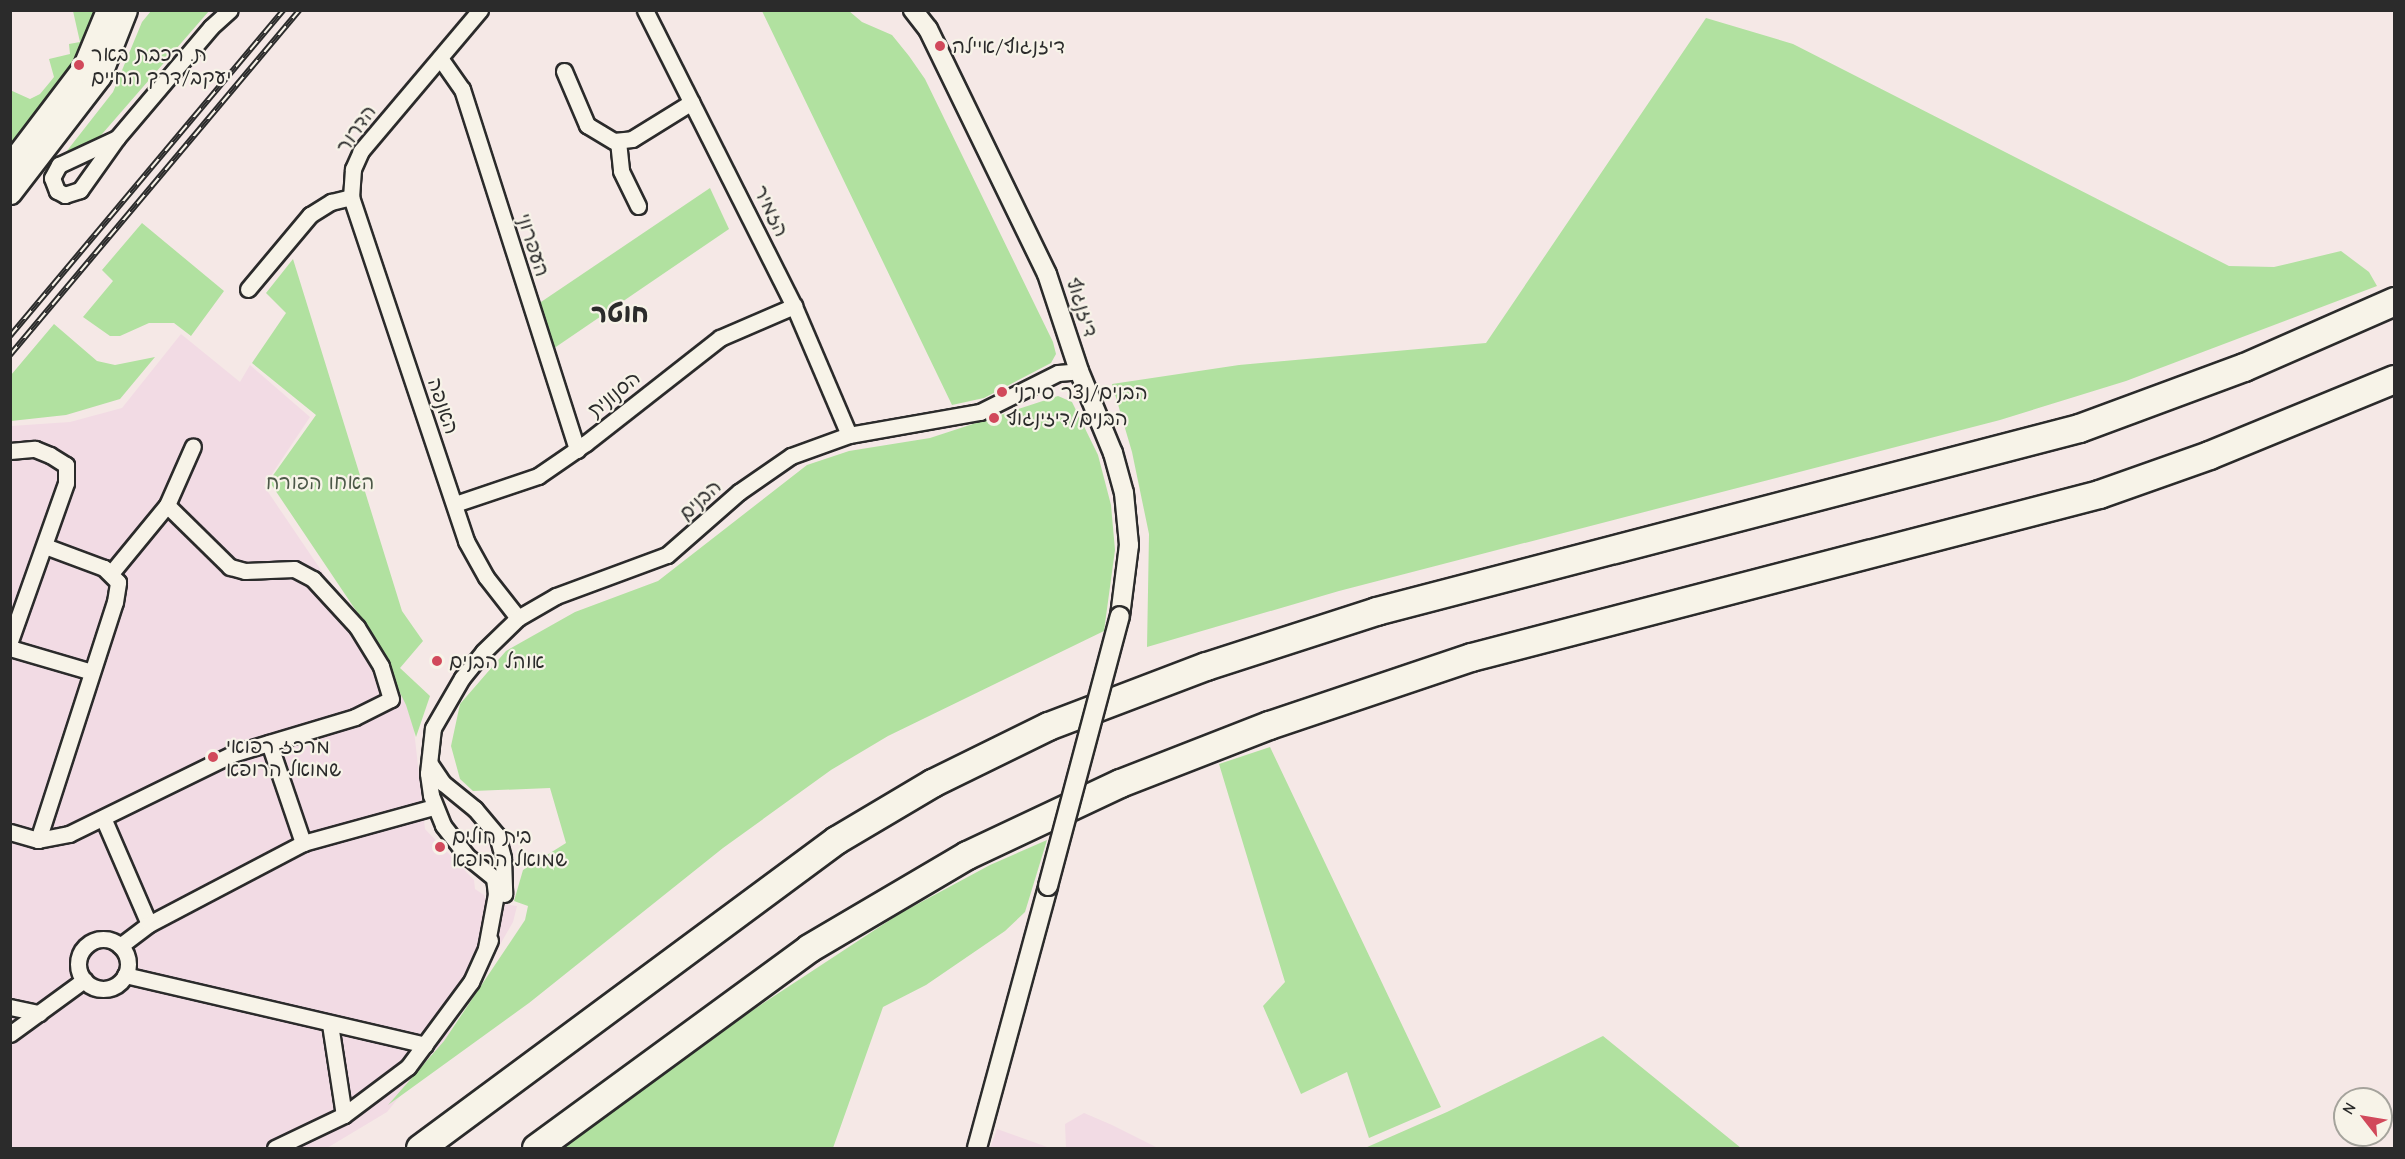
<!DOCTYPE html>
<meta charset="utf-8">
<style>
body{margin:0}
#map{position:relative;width:2405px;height:1159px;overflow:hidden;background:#f5e8e6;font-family:"Comic Neue","Playpen Sans Hebrew",sans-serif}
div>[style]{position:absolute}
.built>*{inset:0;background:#f2dbe4}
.green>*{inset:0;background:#b1e1a0}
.roads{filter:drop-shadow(2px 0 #2b2b2b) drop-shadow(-2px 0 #2b2b2b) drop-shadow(0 2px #2b2b2b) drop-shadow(0 -2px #2b2b2b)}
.minor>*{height:15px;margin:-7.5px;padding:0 7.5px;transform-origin:7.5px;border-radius:7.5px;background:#f7f3e8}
.minor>.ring{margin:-7.5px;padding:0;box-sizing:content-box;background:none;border:15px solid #f7f3e8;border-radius:50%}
.tertiary>*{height:18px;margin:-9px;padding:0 9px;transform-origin:9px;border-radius:9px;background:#f7f3e8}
.secondary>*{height:21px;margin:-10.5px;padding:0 10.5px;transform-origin:10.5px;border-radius:10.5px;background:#f7f3e8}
.motorway>*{height:27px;margin:-13.5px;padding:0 13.5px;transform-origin:13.5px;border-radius:13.5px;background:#f7f3e8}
.rail>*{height:6px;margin-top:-3px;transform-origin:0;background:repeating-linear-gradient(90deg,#f7f3e8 0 11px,#2b2b2b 0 22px);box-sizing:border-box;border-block:2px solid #2b2b2b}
.bridges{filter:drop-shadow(2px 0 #2b2b2b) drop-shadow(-2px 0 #2b2b2b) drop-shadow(0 2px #2b2b2b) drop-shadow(0 -2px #2b2b2b)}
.tertiary-bridge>*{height:18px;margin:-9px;padding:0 9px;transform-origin:9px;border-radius:9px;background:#f7f3e8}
.dots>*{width:16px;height:16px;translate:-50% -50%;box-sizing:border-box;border:3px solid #f7f3e8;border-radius:50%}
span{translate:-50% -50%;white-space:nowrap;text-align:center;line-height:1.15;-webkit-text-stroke:4.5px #f7f3e8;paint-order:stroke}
.poi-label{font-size:20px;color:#2b2b2b}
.left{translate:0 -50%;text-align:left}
.street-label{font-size:20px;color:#2b2b2b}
.park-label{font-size:20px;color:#4c5848}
.district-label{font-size:26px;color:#2b2b2b;font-weight:700}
.frame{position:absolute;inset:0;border:12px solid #2b2b2b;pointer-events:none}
.north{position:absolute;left:2333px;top:1087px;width:60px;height:60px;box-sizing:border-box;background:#f7f3e8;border:2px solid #a5a39c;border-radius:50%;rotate:301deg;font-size:16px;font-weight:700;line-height:24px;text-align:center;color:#2b2b2b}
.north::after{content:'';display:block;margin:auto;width:21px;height:27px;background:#d1495b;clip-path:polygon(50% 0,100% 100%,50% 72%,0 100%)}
</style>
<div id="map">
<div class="built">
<div style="clip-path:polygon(181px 334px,240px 382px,250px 365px,310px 417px,264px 486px,411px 703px,425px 829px,474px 880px,475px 889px,484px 895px,486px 902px,517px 906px,513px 922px,444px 1042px,387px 1112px,327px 1148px,11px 1148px,11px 426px,70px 422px,122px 408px)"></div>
<div style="clip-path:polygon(1084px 1113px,1112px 1125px,1158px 1148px,1066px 1148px,1065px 1124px)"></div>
<div style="clip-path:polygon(997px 1129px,1050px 1148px,990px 1148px)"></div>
</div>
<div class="green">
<div style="clip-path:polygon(73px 11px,98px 11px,69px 75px,11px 159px,10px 90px,30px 99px,40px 94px,50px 82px,54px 77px,49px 59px,70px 54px,69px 44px,80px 42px)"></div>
<div style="clip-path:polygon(151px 11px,209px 11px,96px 141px,66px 152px,113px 92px,142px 22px)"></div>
<div style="clip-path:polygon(762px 11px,849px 11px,862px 22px,892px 35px,909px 56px,925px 79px,1053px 342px,1056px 354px,1051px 363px,984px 398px,952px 405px)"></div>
<div style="clip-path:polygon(1706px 18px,1793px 44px,2229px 266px,2274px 267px,2341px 251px,2369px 272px,2377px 286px,2126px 381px,2000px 420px,1339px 591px,1147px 647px,1149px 534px,1132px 452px,1112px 384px,1239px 365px,1486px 343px)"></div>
<div style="clip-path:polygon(710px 188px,729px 229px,547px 353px,538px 304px)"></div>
<div style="clip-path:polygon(142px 223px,224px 291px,191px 336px,174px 323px,149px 323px,120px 336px,110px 336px,83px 317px,113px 281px,102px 270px)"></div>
<div style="clip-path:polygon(293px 259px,402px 611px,423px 641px,400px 668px,430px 696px,416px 737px,406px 705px,369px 630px,269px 481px,316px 415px,252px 363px,286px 313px,266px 293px)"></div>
<div style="clip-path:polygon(54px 324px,97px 361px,115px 365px,155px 357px,120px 399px,66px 415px,11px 421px,11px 375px)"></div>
<div style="clip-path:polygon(1058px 396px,1072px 402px,1098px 455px,1111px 505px,1115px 550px,1104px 631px,888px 736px,831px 770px,723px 848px,529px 1003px,388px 1105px,444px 1041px,525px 920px,528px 906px,514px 901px,523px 870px,566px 843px,550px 788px,473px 791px,460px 779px,451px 746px,460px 704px,506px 651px,575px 612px,658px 581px,807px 465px,849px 451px,930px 438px)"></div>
<div style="clip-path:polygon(1270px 747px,1441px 1107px,1369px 1138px,1347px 1072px,1301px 1094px,1263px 1006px,1285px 982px,1219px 764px)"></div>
<div style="clip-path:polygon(1047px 840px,1025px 912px,1005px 931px,926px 985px,883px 1007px,833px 1148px,563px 1148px,753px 1010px,899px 914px,990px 865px)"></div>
<div style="clip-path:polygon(1603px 1036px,1741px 1148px,1365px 1148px,1447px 1112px)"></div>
</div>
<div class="roads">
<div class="minor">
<div style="left:480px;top:10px;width:185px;rotate:130.2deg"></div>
<div style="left:361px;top:151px;width:20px;rotate:114deg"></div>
<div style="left:353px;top:169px;width:28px;rotate:94deg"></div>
<div style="left:351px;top:197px;width:363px;rotate:71.5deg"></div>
<div style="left:466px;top:541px;width:41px;rotate:60.9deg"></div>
<div style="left:486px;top:577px;width:52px;rotate:52deg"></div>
<div style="left:645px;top:10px;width:331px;rotate:63.3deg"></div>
<div style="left:794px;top:306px;width:140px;rotate:66.9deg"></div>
<div style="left:440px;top:58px;width:38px;rotate:55deg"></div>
<div style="left:462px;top:89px;width:379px;rotate:72.3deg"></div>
<div style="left:564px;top:71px;width:59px;rotate:66.9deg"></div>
<div style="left:587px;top:125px;width:31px;rotate:31deg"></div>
<div style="left:614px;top:141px;width:18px;rotate:-6deg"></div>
<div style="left:632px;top:139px;width:70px;rotate:-31.7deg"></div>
<div style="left:117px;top:138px;width:64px;rotate:125.4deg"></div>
<div style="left:80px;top:190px;width:16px;rotate:162deg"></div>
<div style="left:65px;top:195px;width:9px;rotate:-153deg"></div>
<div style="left:57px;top:191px;width:14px;rotate:-111deg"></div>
<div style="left:52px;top:178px;width:15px;rotate:-62deg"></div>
<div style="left:59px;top:165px;width:64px;rotate:-25deg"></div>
<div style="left:117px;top:138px;width:145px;rotate:-49.7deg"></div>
<div style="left:211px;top:27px;width:25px;rotate:-42deg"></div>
<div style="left:618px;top:141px;width:30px;rotate:84deg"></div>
<div style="left:621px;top:171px;width:39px;rotate:64deg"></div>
<div style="left:248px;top:289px;width:97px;rotate:-50deg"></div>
<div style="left:310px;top:215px;width:25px;rotate:-32deg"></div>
<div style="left:331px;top:202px;width:21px;rotate:-14deg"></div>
<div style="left:10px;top:451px;width:25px;rotate:-5deg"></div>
<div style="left:35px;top:449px;width:16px;rotate:22deg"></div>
<div style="left:50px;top:455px;width:19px;rotate:32deg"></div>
<div style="left:66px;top:465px;width:18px;rotate:90deg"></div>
<div style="left:66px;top:483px;width:168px;rotate:109.5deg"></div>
<div style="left:455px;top:504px;width:88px;rotate:-18.6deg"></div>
<div style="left:538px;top:476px;width:58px;rotate:-34.5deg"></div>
<div style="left:586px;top:443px;width:170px;rotate:-38.1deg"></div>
<div style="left:720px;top:338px;width:81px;rotate:-23.4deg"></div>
<div style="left:112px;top:572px;width:87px;rotate:-50.6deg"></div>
<div style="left:167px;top:505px;width:64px;rotate:-66.2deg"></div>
<div style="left:10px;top:648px;width:85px;rotate:16.3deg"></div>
<div style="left:269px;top:743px;width:106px;rotate:71.2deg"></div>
<div style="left:430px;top:764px;width:23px;rotate:56deg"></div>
<div style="left:443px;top:783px;width:41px;rotate:39.1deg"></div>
<div style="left:475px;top:809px;width:34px;rotate:50deg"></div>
<div style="left:497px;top:835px;width:24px;rotate:75deg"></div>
<div style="left:503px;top:858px;width:36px;rotate:88deg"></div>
<div style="left:104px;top:820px;width:113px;rotate:66.6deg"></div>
<div style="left:10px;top:832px;width:29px;rotate:16deg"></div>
<div style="left:38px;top:840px;width:32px;rotate:-11deg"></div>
<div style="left:69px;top:834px;width:182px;rotate:-26.1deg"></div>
<div style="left:232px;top:754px;width:128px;rotate:-16.7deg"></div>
<div style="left:355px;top:717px;width:40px;rotate:-26.6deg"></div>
<div style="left:391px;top:699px;width:34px;rotate:-107deg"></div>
<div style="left:381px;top:666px;width:46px;rotate:-121.6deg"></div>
<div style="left:357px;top:627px;width:65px;rotate:-132.5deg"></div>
<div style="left:313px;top:579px;width:21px;rotate:-152deg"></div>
<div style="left:294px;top:569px;width:49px;rotate:177.7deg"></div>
<div style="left:245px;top:571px;width:16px;rotate:-165deg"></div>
<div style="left:230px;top:567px;width:88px;rotate:-135.5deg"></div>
<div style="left:38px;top:840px;width:250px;rotate:-72.1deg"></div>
<div style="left:115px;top:602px;width:20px;rotate:-81deg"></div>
<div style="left:118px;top:582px;width:20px;rotate:-135deg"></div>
<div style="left:104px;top:568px;width:63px;rotate:-159.6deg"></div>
<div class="ring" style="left:78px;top:939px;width:35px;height:35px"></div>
<div style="left:120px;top:946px;width:36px;rotate:-37deg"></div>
<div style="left:149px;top:924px;width:174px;rotate:-27.7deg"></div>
<div style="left:303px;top:843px;width:136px;rotate:-15.4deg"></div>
<div style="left:486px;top:948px;width:55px;rotate:-79.5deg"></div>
<div style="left:496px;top:894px;width:16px;rotate:-97deg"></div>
<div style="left:494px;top:878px;width:35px;rotate:-141deg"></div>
<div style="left:467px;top:856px;width:39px;rotate:-128deg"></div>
<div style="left:443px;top:825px;width:32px;rotate:-112deg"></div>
<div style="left:431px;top:795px;width:22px;rotate:-98deg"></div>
<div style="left:428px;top:773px;width:45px;rotate:-83.7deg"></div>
<div style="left:433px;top:728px;width:58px;rotate:-59.9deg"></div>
<div style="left:462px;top:678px;width:33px;rotate:-51deg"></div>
<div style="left:483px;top:652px;width:49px;rotate:-44.2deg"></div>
<div style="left:518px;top:618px;width:44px;rotate:-30.1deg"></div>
<div style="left:556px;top:596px;width:118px;rotate:-20.3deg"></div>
<div style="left:667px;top:555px;width:96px;rotate:-41.2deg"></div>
<div style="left:739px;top:492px;width:63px;rotate:-34.7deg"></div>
<div style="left:791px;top:456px;width:62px;rotate:-19.9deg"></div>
<div style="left:849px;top:435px;width:133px;rotate:-10deg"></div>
<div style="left:980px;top:412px;width:87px;rotate:-26.6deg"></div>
<div style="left:1058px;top:373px;width:21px;rotate:-5deg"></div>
<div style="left:125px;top:975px;width:308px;rotate:13.1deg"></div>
<div style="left:10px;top:1007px;width:30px;rotate:12deg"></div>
<div style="left:330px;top:1024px;width:92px;rotate:81.3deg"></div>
<div style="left:10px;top:1034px;width:92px;rotate:-36.1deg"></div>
<div style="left:275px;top:1148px;width:76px;rotate:-25.6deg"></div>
<div style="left:344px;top:1115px;width:80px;rotate:-36.9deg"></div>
<div style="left:408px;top:1067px;width:106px;rotate:-53.5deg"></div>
<div style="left:471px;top:982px;width:46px;rotate:-65.7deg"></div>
</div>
<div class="tertiary">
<div style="left:913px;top:10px;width:24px;rotate:52deg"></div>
<div style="left:928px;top:29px;width:272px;rotate:64.1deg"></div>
<div style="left:1047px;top:274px;width:102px;rotate:71.7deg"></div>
<div style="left:1079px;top:371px;width:89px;rotate:67.5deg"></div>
<div style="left:1113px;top:453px;width:41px;rotate:74.6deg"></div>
<div style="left:1124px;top:493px;width:52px;rotate:84.5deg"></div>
<div style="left:1129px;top:545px;width:72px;rotate:97.2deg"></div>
<div style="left:977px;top:1148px;width:271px;rotate:-74.8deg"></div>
</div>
<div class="secondary">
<div style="left:10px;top:164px;width:121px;rotate:-52.8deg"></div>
<div style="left:83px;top:68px;width:63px;rotate:-67.5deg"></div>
<div style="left:10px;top:193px;width:148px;rotate:-52.4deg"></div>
<div style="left:100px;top:76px;width:71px;rotate:-68.5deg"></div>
</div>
<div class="motorway">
<div style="left:420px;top:1148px;width:518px;rotate:-36.52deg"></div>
<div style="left:836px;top:840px;width:112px;rotate:-30.7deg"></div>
<div style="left:932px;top:783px;width:129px;rotate:-26.2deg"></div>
<div style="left:1048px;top:726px;width:169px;rotate:-20.8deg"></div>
<div style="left:1206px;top:666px;width:179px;rotate:-17.9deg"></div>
<div style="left:1376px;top:611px;width:726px;rotate:-14.59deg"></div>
<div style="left:2079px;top:428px;width:176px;rotate:-20.3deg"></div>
<div style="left:2244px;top:367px;width:164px;rotate:-23.7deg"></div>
<div style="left:536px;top:1148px;width:338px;rotate:-36.2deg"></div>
<div style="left:809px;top:948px;width:183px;rotate:-30.5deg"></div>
<div style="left:967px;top:855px;width:169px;rotate:-25.2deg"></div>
<div style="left:1120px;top:783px;width:160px;rotate:-21.3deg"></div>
<div style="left:1269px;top:725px;width:213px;rotate:-18.6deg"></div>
<div style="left:1471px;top:657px;width:649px;rotate:-14.55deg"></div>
<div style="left:2099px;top:494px;width:117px;rotate:-19.5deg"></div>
<div style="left:2209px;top:455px;width:200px;rotate:-22.3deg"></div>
</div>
</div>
<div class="rail">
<div style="left:10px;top:336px;width:426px;rotate:-50deg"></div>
<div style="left:10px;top:355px;width:451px;rotate:-50deg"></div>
</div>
<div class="bridges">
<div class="tertiary-bridge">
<div style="left:1048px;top:886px;width:279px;rotate:-75.1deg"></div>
</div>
</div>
<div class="dots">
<div style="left:940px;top:46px;background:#d1495b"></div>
<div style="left:79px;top:65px;background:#d1495b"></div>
<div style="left:1002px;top:392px;background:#d1495b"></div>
<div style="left:994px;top:418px;background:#d1495b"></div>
<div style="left:437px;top:661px;background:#d1495b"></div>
<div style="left:213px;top:757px;background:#d1495b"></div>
<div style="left:440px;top:847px;background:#d1495b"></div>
</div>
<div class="poi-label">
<span class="left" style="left:952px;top:46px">דיזנגוף/איילה</span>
<span class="left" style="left:91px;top:66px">ת. רכבת באר<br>יעקב/דרך החיים</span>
<span class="left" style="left:1014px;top:392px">הבנים/נצר סירני</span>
<span class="left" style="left:1006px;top:418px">הבנים/דיזינגוף</span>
<span class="left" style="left:449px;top:661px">אוהל הבנים</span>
<span class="left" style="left:226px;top:758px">מרכז רפואי<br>שמואל הרופא</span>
<span class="left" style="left:452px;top:848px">בית חולים<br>שמואל הרופא</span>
</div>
<div class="street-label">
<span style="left:356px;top:129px;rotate:-55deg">הדרור</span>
<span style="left:771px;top:211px;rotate:64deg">הזמיר</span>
<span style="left:533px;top:245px;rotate:72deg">העפרוני</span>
<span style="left:1082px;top:307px;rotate:72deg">דיזנגוף</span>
<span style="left:614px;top:394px;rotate:-39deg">הסנונית</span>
<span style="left:443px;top:406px;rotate:71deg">האנפה</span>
<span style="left:700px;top:500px;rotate:-43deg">הבנים</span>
</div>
<div class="park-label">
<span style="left:320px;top:482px">האחו הפורח</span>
</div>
<div class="district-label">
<span style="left:620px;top:315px">חוטר</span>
</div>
<div class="frame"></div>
<div class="north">N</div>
</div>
